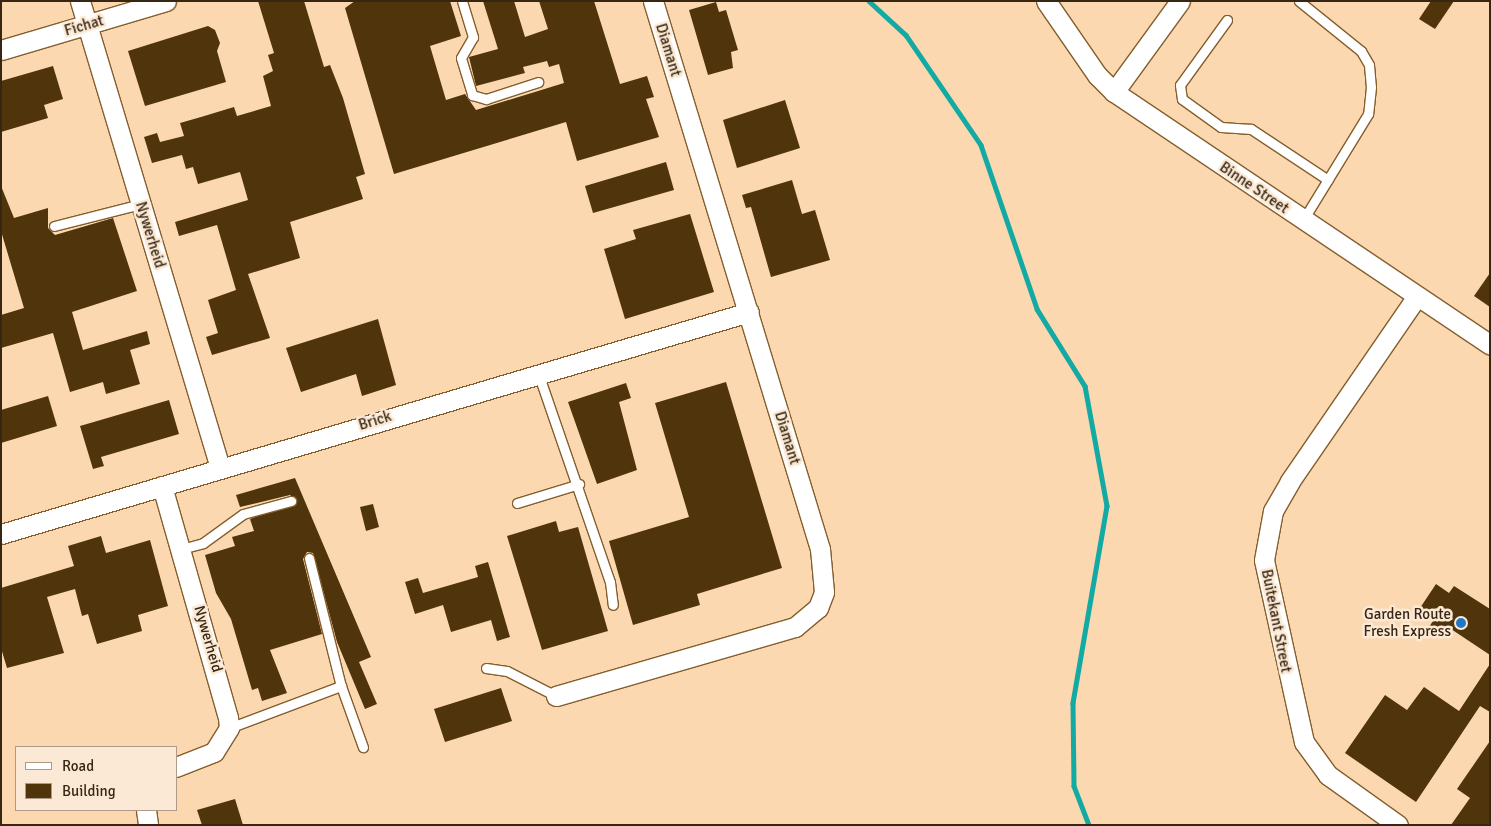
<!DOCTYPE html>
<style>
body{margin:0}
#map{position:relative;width:1491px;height:826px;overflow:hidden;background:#fbd8b0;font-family:Signika,sans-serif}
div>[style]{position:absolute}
.stream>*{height:4.5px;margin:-2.25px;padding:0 2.25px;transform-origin:2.25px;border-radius:2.25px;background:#14aaa4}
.building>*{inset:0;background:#50340b}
.roads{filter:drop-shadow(1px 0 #845e2d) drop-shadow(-1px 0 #845e2d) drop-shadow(0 1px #845e2d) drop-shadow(0 -1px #845e2d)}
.service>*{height:9px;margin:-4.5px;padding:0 4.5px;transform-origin:4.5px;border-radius:4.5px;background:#fff}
.minor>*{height:19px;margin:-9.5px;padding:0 9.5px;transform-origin:9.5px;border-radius:9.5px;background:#fff}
.dots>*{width:14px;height:14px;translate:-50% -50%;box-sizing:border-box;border:2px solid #fbe9d5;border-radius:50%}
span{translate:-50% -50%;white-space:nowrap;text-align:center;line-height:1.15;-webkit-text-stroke:5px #fbe9d5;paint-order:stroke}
.street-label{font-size:15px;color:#372712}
.poi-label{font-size:15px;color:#372712}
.right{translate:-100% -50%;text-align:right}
.frame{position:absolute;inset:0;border:2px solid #372712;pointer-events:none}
.legend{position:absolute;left:15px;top:746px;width:162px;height:65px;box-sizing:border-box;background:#fbe9d5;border:1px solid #ad9b87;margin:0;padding:6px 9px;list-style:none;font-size:15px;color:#372712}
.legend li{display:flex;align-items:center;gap:10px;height:25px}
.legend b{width:25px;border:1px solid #ad9b87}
</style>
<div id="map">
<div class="stream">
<div style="left:869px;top:1px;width:50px;rotate:42.6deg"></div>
<div style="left:906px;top:35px;width:133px;rotate:55.7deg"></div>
<div style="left:981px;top:145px;width:173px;rotate:71.1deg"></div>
<div style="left:1037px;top:309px;width:91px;rotate:58.1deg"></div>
<div style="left:1085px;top:386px;width:122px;rotate:79.6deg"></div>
<div style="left:1107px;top:506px;width:200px;rotate:99.8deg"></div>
<div style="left:1073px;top:703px;width:83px;rotate:89.3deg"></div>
<div style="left:1074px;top:786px;width:42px;rotate:69deg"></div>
</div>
<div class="building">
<div style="clip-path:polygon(258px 1px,304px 1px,324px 67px,330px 65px,343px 98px,365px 174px,356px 177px,363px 199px,290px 222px,300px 258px,248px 274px,270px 338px,212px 355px,206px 337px,218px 333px,208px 300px,236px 290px,217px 225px,179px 236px,175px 222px,248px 200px,240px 172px,198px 184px,193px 167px,186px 169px,182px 155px,152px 163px,144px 137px,157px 133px,160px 142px,184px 136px,180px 123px,201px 117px,234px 107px,237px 116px,271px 106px,263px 76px,273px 71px,268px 55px,274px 53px)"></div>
<div style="clip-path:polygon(355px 1px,450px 1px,461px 36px,430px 46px,446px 100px,465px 94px,476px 110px,564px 83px,559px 64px,549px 67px,547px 61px,523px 67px,525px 73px,476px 86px,469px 57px,498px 49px,483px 1px,514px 1px,525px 37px,548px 29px,539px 1px,594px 1px,620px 84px,647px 76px,654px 97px,646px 99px,659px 137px,577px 161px,566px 122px,394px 174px,345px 8px)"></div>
<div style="clip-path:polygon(1431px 1px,1454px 1px,1435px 29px,1419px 19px)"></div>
<div style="clip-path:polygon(716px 2px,719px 12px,726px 10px,738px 50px,731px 52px,733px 68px,708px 75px,689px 10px)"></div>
<div style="clip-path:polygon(208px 26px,215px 30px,220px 43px,217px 51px,226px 82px,145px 106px,128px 51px)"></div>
<div style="clip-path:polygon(53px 66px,63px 99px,44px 105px,48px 118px,1px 132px,1px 81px)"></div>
<div style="clip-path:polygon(785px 100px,800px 148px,737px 168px,723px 120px)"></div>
<div style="clip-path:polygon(666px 162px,674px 190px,593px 213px,585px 186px)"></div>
<div style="clip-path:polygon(792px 180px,802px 214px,815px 210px,830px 260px,771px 277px,751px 207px,746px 208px,742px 195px)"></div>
<div style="clip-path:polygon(1px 186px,14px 218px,48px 208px,48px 228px,55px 235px,113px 218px,137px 291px,72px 312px,83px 350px,147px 331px,150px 344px,130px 350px,140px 384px,106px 394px,103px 382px,70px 392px,53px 333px,1px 348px,1px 315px,24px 308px,1px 231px)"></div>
<div style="clip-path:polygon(690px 214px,714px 292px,625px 319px,604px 249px,636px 239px,633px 230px)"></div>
<div style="clip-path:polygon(1490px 273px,1490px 307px,1474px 296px)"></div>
<div style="clip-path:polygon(378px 319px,396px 385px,362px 396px,356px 374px,301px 392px,286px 348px)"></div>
<div style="clip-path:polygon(726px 382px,782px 568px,697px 594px,700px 605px,633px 625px,609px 541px,689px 517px,655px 403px)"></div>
<div style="clip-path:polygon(626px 383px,631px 398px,619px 402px,637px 470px,597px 484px,568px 402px)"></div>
<div style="clip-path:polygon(48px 396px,57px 426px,1px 443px,1px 410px)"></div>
<div style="clip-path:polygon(169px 400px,179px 434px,101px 457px,104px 466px,93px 469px,80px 426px)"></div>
<div style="clip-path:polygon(295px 478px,371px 657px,359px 662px,377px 704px,365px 709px,337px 642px,313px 553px,307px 552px,303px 559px,322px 634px,270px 650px,287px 693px,262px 701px,258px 688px,252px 690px,231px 619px,216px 593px,205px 555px,235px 546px,232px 537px,254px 531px,250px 519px,297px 502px,290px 495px,240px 507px,236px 495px)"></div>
<div style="clip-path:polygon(373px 504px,379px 527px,366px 531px,360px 507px)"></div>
<div style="clip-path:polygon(556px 521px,559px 532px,578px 527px,608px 631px,542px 650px,507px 536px)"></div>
<div style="clip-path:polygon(101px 536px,106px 553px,150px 540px,168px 606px,138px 615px,142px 631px,97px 644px,88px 614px,82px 616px,75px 589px,47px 597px,64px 653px,7px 668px,1px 648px,1px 588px,74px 566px,68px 546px)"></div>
<div style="clip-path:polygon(488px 562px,510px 637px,497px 641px,491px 620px,451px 632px,443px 605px,415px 614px,405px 582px,418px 578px,423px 593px,478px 577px,475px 566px)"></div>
<div style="clip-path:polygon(1436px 584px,1449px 593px,1454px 586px,1490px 609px,1490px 655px,1451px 629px,1446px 638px,1429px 627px,1435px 618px,1420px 608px)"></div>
<div style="clip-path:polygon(1490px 664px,1490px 712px,1480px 706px,1416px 802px,1345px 753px,1385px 695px,1407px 710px,1424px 687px,1459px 711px)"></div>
<div style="clip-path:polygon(501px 688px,512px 721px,445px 742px,434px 709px)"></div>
<div style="clip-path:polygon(1490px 741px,1490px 825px,1451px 825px,1470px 798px,1457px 789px)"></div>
<div style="clip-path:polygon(235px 799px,243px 825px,202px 825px,197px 810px)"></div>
</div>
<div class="roads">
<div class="service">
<div style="left:462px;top:1px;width:38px;rotate:73deg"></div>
<div style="left:473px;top:37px;width:24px;rotate:120deg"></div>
<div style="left:461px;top:58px;width:39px;rotate:73deg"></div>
<div style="left:472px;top:95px;width:15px;rotate:16deg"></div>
<div style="left:486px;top:99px;width:55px;rotate:-18.1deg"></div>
<div style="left:1299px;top:1px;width:80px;rotate:38.9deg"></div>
<div style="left:1361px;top:51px;width:16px;rotate:60deg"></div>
<div style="left:1369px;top:65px;width:22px;rotate:85deg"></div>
<div style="left:1371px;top:87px;width:27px;rotate:96deg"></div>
<div style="left:1368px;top:114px;width:124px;rotate:121.5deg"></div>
<div style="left:1227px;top:20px;width:80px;rotate:125.9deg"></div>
<div style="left:1180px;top:85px;width:14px;rotate:82deg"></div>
<div style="left:1182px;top:99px;width:48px;rotate:35.7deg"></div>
<div style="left:1221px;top:127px;width:30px;rotate:4deg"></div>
<div style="left:1251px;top:129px;width:92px;rotate:33.5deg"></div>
<div style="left:54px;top:226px;width:90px;rotate:-14.2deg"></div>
<div style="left:538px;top:373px;width:221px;rotate:71deg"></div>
<div style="left:610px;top:582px;width:23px;rotate:83deg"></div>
<div style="left:517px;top:503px;width:65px;rotate:-17deg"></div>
<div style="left:181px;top:549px;width:23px;rotate:-15deg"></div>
<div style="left:203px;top:543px;width:49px;rotate:-35.9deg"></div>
<div style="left:243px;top:514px;width:50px;rotate:-15.2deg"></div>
<div style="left:309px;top:558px;width:132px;rotate:76deg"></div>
<div style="left:341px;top:686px;width:65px;rotate:70.2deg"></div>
<div style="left:486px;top:668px;width:21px;rotate:8deg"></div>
<div style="left:507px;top:671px;width:55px;rotate:27deg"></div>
<div style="left:229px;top:728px;width:120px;rotate:-20.6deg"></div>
</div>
<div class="minor">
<div style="left:80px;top:1px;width:488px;rotate:73.3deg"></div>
<div style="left:1046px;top:1px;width:90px;rotate:55.4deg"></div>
<div style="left:1097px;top:75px;width:24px;rotate:45deg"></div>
<div style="left:1114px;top:92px;width:453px;rotate:33.9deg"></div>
<div style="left:1px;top:50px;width:172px;rotate:-16.5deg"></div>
<div style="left:1114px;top:92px;width:112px;rotate:-54deg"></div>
<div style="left:162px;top:486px;width:240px;rotate:74.1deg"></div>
<div style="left:228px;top:717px;width:11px;rotate:85deg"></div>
<div style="left:229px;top:728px;width:28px;rotate:122deg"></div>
<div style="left:214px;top:752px;width:41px;rotate:158.5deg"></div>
<div style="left:1px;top:534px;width:780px;rotate:-16.53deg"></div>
<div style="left:556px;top:696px;width:249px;rotate:-16.1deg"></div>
<div style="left:795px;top:627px;width:30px;rotate:-40deg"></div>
<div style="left:818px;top:608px;width:17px;rotate:-69deg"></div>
<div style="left:824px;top:592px;width:43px;rotate:-95.3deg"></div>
<div style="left:820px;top:549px;width:573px;rotate:-106.95deg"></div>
<div style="left:146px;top:810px;width:15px;rotate:82deg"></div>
<div style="left:1398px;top:825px;width:86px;rotate:-144.5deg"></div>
<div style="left:1328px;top:775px;width:41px;rotate:-126deg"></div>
<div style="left:1304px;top:742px;width:186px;rotate:-102.4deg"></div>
<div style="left:1264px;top:560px;width:50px;rotate:-79.6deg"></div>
<div style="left:1273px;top:511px;width:34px;rotate:-60deg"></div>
<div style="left:1290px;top:481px;width:224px;rotate:-55.5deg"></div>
</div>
</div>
<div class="dots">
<div style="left:1461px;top:623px;background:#2277c5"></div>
</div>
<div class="street-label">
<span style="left:84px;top:26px;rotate:-16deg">Fichat</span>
<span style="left:668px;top:50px;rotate:73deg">Diamant</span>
<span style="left:1254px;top:188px;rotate:34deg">Binne Street</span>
<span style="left:150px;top:235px;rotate:73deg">Nywerheid</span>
<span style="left:375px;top:421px;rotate:-17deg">Brick</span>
<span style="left:787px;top:438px;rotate:73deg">Diamant</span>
<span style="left:1276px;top:621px;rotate:79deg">Buitekant Street</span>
<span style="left:208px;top:639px;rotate:74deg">Nywerheid</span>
</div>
<div class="poi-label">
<span class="right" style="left:1451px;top:623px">Garden Route<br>Fresh Express</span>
</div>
<div class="frame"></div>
<ul class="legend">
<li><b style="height:6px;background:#fff"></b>Road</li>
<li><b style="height:14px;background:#50340b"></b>Building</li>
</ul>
</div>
